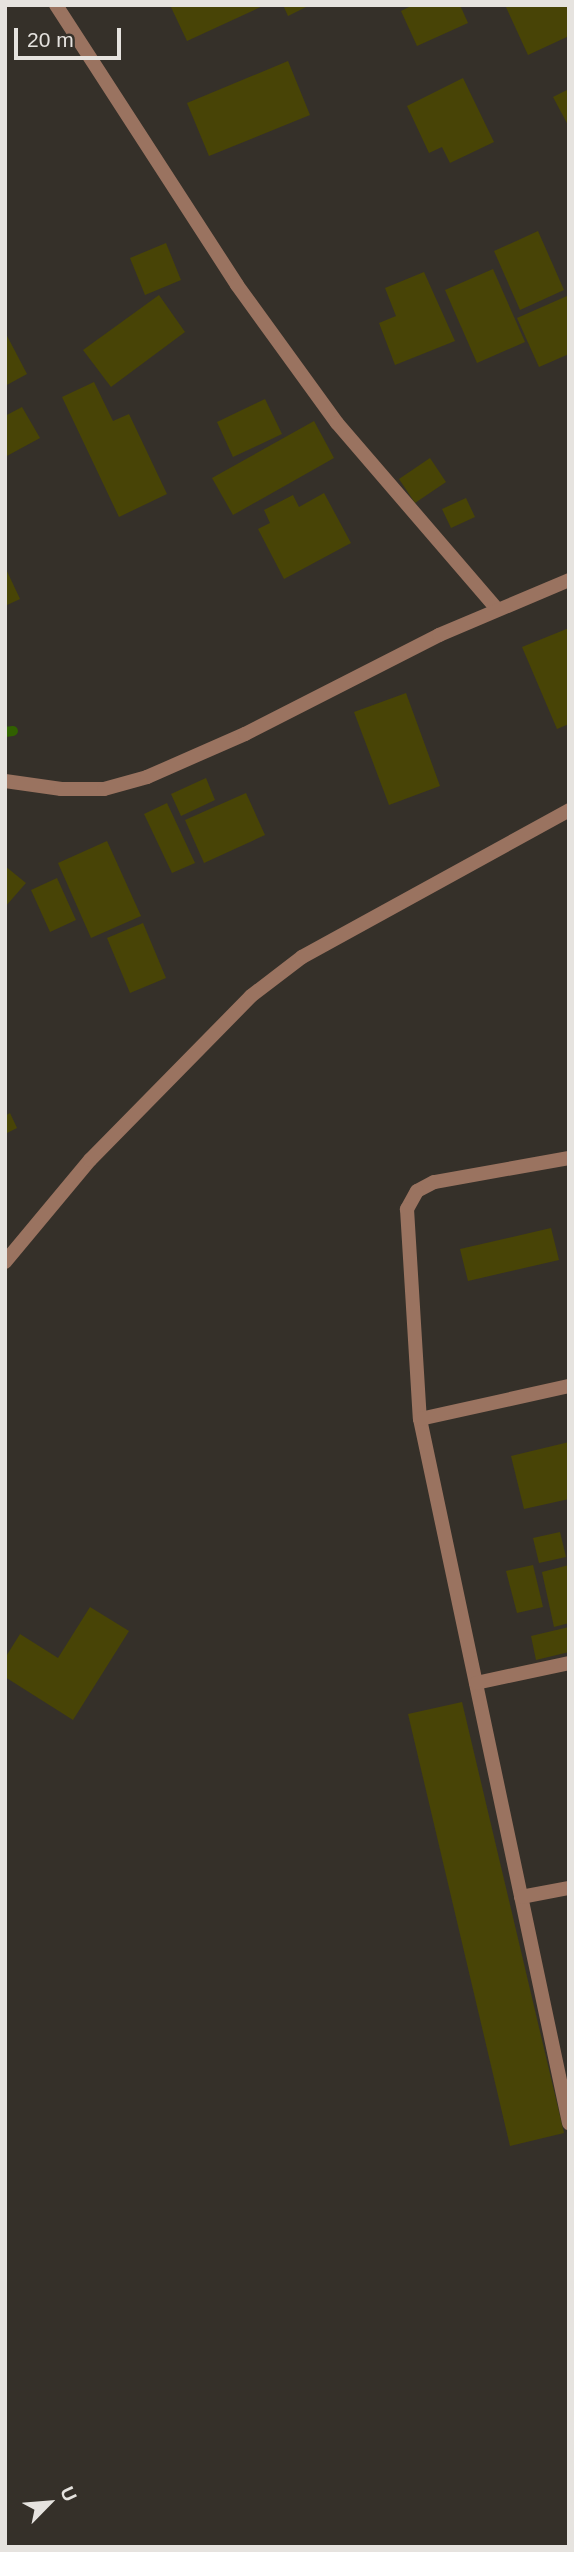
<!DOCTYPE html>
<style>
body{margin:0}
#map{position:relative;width:574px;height:2552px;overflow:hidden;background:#353029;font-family:Helvetica,sans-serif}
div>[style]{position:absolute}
.stream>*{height:10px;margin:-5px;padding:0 5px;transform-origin:5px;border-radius:5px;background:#316000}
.building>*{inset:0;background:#484406}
.minor>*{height:14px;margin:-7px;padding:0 7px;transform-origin:7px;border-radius:7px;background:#9a7360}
.tertiary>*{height:14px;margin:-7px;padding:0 7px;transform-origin:7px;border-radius:7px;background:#9a7360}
span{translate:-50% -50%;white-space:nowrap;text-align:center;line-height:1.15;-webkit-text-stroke:7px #353029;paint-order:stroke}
.frame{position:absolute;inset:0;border:7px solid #e6e3df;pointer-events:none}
.north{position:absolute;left:14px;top:2468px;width:70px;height:70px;-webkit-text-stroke:5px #353029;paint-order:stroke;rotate:65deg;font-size:19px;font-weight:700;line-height:28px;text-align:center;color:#e6e3df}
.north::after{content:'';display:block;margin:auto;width:24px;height:32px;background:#e6e3df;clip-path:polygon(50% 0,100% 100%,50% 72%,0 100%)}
.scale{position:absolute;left:14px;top:28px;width:107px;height:32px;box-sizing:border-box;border:4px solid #e6e3df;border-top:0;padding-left:9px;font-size:21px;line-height:24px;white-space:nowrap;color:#e6e3df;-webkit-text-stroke:5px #353029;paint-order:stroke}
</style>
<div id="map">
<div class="stream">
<div style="left:5px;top:732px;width:8px;rotate:-7deg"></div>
</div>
<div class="building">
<div style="clip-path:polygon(170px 5px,265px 5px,187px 41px)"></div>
<div style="clip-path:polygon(283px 5px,310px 5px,288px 16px)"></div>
<div style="clip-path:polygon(413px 5px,460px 5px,468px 23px,417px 46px,401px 11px)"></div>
<div style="clip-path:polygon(505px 5px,569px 5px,569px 36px,528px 55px)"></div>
<div style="clip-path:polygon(288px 61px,310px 115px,209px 156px,187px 103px)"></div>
<div style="clip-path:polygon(463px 78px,494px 142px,450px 163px,442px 147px,429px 153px,407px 106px)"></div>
<div style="clip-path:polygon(569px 89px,569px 127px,553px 97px)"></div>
<div style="clip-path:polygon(538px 231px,564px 290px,520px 310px,494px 251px)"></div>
<div style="clip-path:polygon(166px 243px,181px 280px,145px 295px,130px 258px)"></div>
<div style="clip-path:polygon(493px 269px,525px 342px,477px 363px,445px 290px)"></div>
<div style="clip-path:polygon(424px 272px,455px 341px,395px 365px,379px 323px,396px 316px,385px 288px)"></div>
<div style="clip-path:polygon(159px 295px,185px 332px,111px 387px,83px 350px)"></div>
<div style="clip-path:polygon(567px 296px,569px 354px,539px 367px,517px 318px)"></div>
<div style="clip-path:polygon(5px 332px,27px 374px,5px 386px)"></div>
<div style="clip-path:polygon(94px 382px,113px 421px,129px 414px,167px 494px,119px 517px,62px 397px)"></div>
<div style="clip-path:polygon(265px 399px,282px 434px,233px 457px,217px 422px)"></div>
<div style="clip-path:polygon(22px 407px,40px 438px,5px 457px,5px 416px)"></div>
<div style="clip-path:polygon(314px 421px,334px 458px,233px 515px,212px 478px)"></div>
<div style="clip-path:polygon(430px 458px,446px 482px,415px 503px,399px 479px)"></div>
<div style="clip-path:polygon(324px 493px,351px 543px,284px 579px,258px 529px,270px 523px,264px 510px,293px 495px,299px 507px)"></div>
<div style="clip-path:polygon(466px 498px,475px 517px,451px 528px,442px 509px)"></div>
<div style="clip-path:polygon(5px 567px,20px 599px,5px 606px)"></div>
<div style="clip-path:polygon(569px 628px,569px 724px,557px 729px,522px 647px)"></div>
<div style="clip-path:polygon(406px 693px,440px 786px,389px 805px,354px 712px)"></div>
<div style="clip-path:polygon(206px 778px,215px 800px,181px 816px,171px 794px)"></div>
<div style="clip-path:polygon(246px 793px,265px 835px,204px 863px,185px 820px)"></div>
<div style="clip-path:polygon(167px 803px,195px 863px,172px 873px,144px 814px)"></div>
<div style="clip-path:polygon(107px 841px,141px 916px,91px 938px,58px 863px)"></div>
<div style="clip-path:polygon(5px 866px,26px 883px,5px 907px)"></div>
<div style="clip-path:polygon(57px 878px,76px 920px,50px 932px,31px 890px)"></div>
<div style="clip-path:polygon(143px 923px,166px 978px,130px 993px,107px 938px)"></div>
<div style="clip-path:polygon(10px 1113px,17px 1128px,5px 1134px,5px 1116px)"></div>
<div style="clip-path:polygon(551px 1228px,559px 1260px,468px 1281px,460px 1249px)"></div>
<div style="clip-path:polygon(569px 1442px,569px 1499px,524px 1509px,511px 1456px)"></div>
<div style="clip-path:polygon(560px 1532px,566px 1557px,539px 1563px,533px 1538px)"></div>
<div style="clip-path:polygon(533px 1565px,543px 1607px,517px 1613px,506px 1571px)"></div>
<div style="clip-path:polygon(569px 1565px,569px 1623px,554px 1627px,542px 1572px)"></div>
<div style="clip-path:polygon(90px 1607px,129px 1631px,73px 1720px,5px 1677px,5px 1658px,20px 1634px,58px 1658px)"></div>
<div style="clip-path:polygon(569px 1627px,569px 1652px,536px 1660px,531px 1636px)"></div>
<div style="clip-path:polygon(462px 1702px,564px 2133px,510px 2146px,408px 1714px)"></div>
</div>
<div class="minor">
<div style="left:569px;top:1158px;width:137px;rotate:169.9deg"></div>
<div style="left:434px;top:1182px;width:19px;rotate:152deg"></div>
<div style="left:417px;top:1191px;width:21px;rotate:119deg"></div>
<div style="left:407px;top:1209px;width:210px;rotate:86.5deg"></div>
<div style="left:420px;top:1419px;width:720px;rotate:78.05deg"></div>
<div style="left:420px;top:1419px;width:153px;rotate:-12.5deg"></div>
<div style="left:476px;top:1683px;width:95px;rotate:-12.1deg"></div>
<div style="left:521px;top:1897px;width:49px;rotate:-10.6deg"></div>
</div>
<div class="tertiary">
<div style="left:56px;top:5px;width:333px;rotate:57.1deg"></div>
<div style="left:237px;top:285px;width:170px;rotate:54.1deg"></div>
<div style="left:337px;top:423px;width:245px;rotate:49.3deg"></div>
<div style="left:5px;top:781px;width:57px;rotate:8.1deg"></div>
<div style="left:61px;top:789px;width:43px"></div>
<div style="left:104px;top:789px;width:45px;rotate:-15.6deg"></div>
<div style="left:147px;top:777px;width:107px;rotate:-23.7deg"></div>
<div style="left:245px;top:734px;width:218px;rotate:-27deg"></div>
<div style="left:439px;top:635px;width:141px;rotate:-22.9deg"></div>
<div style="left:5px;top:1262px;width:133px;rotate:-50.2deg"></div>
<div style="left:90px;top:1160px;width:230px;rotate:-45.5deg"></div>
<div style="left:251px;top:996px;width:64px;rotate:-37.4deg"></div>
<div style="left:302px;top:957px;width:305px;rotate:-28.8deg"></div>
</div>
<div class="frame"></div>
<div class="north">U</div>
<div class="scale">20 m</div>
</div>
